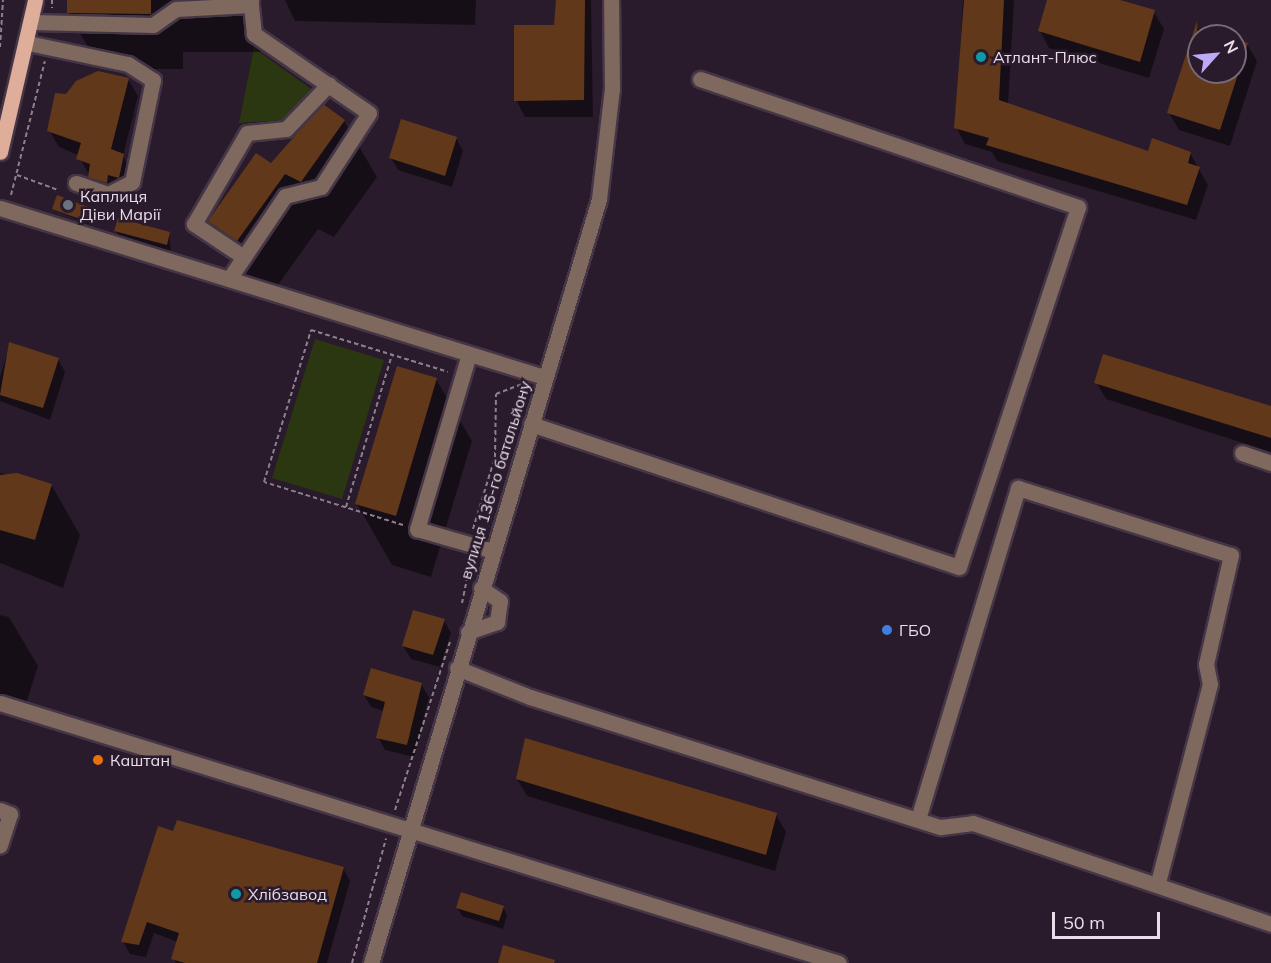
<!DOCTYPE html>
<meta charset="utf-8">
<style>
body{margin:0}
#map{position:relative;width:1271px;height:963px;overflow:hidden;background:#2a1b2c;font-family:Mulish,sans-serif}
div>[style]{position:absolute}
.green>*{inset:0;background:#2a3710}
.shadow>*{inset:0;background:#0007}
.building>*{inset:0;background:#62381b}
.path>*{height:2px;margin-top:-1px;transform-origin:0;background:repeating-linear-gradient(90deg,#8d808e 0 4.5px,transparent 0 7.5px)}
.roads{filter:drop-shadow(2px 0 #453647) drop-shadow(-2px 0 #453647) drop-shadow(0 2px #453647) drop-shadow(0 -2px #453647)}
.minor>*{height:15px;margin:-7.5px;padding:0 7.5px;transform-origin:7.5px;border-radius:7.5px;background:#7f685e}
.major>*{height:15px;margin:-7.5px;padding:0 7.5px;transform-origin:7.5px;border-radius:7.5px;background:#deae9a}
.dots>*{width:16px;height:16px;translate:-50% -50%;box-sizing:border-box;border:3px solid #2a1b2c;border-radius:50%}
span{translate:-50% -50%;white-space:nowrap;text-align:center;line-height:1.15;-webkit-text-stroke:5px #2a1b2c;paint-order:stroke}
.poi-label{font-size:16px;color:#e9deea}
.left{translate:0 -50%;text-align:left}
.street-label{font-size:16px;color:#e9deea}
.north{position:absolute;left:1187px;top:24px;width:60px;height:60px;box-sizing:border-box;background:#2a1b2c;border:2px solid #766978;border-radius:50%;rotate:63deg;font-size:16px;font-weight:700;line-height:24px;text-align:center;color:#e9deea}
.north::after{content:'';display:block;margin:auto;width:21px;height:27px;background:#bcaaf6;clip-path:polygon(50% 0,100% 100%,50% 72%,0 100%)}
.scale{position:absolute;left:1052px;top:912px;width:108px;height:27px;box-sizing:border-box;border:3px solid #e9deea;border-top:0;padding-left:8px;font-size:18px;line-height:21px;white-space:nowrap;color:#e9deea;-webkit-text-stroke:4px #2a1b2c;paint-order:stroke}
</style>
<div id="map">
<div class="green">
<div style="clip-path:polygon(254px 48px,311px 89px,284px 120px,239px 123px)"></div>
<div style="clip-path:polygon(315px 339px,384px 360px,342px 499px,272px 478px)"></div>
</div>
<div class="shadow">
<div style="clip-path:polygon(68px 0,250px 0,262px 19px,261px 52px,183px 52px,183px 69px,101px 69px,68px 13px)"></div>
<div style="clip-path:polygon(285px 0,476px 0,475px 25px,295px 21px)"></div>
<div style="clip-path:polygon(557px 0,591px 0,593px 117px,525px 117px,516px 100px,556px 26px)"></div>
<div style="clip-path:polygon(963px 0,1014px 0,1008px 105px,1149px 153px,1190px 153px,1208px 185px,1196px 220px,997px 161px,992px 152px,965px 144px,956px 127px)"></div>
<div style="clip-path:polygon(1049px 0,1115px 0,1154px 12px,1164px 29px,1149px 78px,1049px 48px,1040px 31px)"></div>
<div style="clip-path:polygon(1196px 28px,1221px 36px,1199px 36px,1199px 72px,1235px 72px,1235px 40px,1247px 44px,1257px 61px,1230px 146px,1179px 130px,1169px 113px)"></div>
<div style="clip-path:polygon(128px 79px,138px 96px,123px 156px,132px 173px,128px 194px,116px 191px,116px 199px,100px 194px,78px 155px,59px 147px,49px 130px,67px 95px)"></div>
<div style="clip-path:polygon(344px 121px,377px 177px,334px 237px,318px 229px,270px 296px,242px 278px,209px 221px,271px 165px)"></div>
<div style="clip-path:polygon(456px 138px,463px 151px,452px 187px,398px 170px,391px 158px)"></div>
<div style="clip-path:polygon(53px 209px,92px 210px,94px 213px,90px 225px)"></div>
<div style="clip-path:polygon(116px 231px,169px 233px,171px 252px,121px 239px)"></div>
<div style="clip-path:polygon(10px 344px,58px 359px,65px 372px,50px 420px,0 401px,0 377px)"></div>
<div style="clip-path:polygon(436px 379px,472px 441px,431px 577px,392px 565px,357px 504px)"></div>
<div style="clip-path:polygon(1096px 382px,1271px 408px,1271px 452px,1106px 399px)"></div>
<div style="clip-path:polygon(0 473px,52px 486px,80px 535px,63px 588px,0 563px)"></div>
<div style="clip-path:polygon(0 615px,9px 617px,38px 666px,21px 719px,0 712px)"></div>
<div style="clip-path:polygon(444px 620px,451px 633px,440px 667px,411px 659px,403px 646px)"></div>
<div style="clip-path:polygon(421px 684px,429px 697px,414px 757px,385px 750px,378px 737px,384px 711px,371px 707px,364px 695px)"></div>
<div style="clip-path:polygon(517px 779px,776px 815px,786px 832px,775px 871px,527px 796px)"></div>
<div style="clip-path:polygon(159px 828px,343px 868px,350px 881px,327px 963px,175px 963px,178px 942px,154px 933px,146px 957px,130px 954px,123px 942px)"></div>
<div style="clip-path:polygon(457px 907px,503px 907px,507px 915px,503px 929px,462px 916px)"></div>
</div>
<div class="building">
<div style="clip-path:polygon(67px 0,151px 0,151px 14px,67px 13px)"></div>
<div style="clip-path:polygon(556px 0,585px 0,584px 100px,514px 101px,514px 25px,554px 25px)"></div>
<div style="clip-path:polygon(964px 0,1004px 0,999px 100px,1148px 151px,1152px 138px,1191px 152px,1188px 163px,1200px 167px,1187px 205px,986px 145px,989px 138px,954px 128px)"></div>
<div style="clip-path:polygon(1047px 0,1120px 0,1155px 10px,1140px 62px,1038px 31px)"></div>
<div style="clip-path:polygon(1197px 21px,1199px 72px,1235px 72px,1235px 39px,1248px 43px,1220px 130px,1167px 113px)"></div>
<div style="clip-path:polygon(98px 71px,129px 78px,111px 149px,124px 154px,119px 178px,108px 175px,107px 183px,88px 177px,90px 164px,76px 159px,81px 143px,47px 131px,55px 93px,66px 94px,76px 81px)"></div>
<div style="clip-path:polygon(323px 104px,345px 120px,301px 182px,285px 174px,237px 241px,208px 221px,256px 153px,271px 163px)"></div>
<div style="clip-path:polygon(401px 119px,457px 137px,445px 176px,389px 158px)"></div>
<div style="clip-path:polygon(57px 195px,93px 209px,88px 222px,52px 209px)"></div>
<div style="clip-path:polygon(118px 218px,170px 232px,167px 245px,114px 231px)"></div>
<div style="clip-path:polygon(9px 342px,59px 358px,43px 408px,0 395px)"></div>
<div style="clip-path:polygon(1103px 354px,1271px 406px,1271px 438px,1094px 383px)"></div>
<div style="clip-path:polygon(397px 366px,437px 378px,396px 516px,355px 504px)"></div>
<div style="clip-path:polygon(17px 473px,52px 484px,35px 540px,0 530px,0 475px)"></div>
<div style="clip-path:polygon(413px 610px,445px 619px,433px 655px,402px 646px)"></div>
<div style="clip-path:polygon(371px 668px,422px 683px,407px 745px,376px 738px,385px 702px,363px 695px)"></div>
<div style="clip-path:polygon(525px 738px,777px 813px,766px 855px,516px 779px)"></div>
<div style="clip-path:polygon(177px 820px,344px 867px,317px 963px,185px 963px,171px 959px,179px 933px,147px 922px,139px 945px,121px 942px,158px 826px,173px 831px)"></div>
<div style="clip-path:polygon(461px 892px,504px 906px,499px 921px,456px 908px)"></div>
<div style="clip-path:polygon(503px 945px,555px 960px,554px 963px,498px 963px)"></div>
</div>
<div class="path">
<div style="left:52px;top:0;width:8px;rotate:90deg"></div>
<div style="left:0;top:47px;width:47px;rotate:-86.3deg"></div>
<div style="left:17px;top:175px;width:44px;rotate:20.1deg"></div>
<div style="left:11px;top:195px;width:138px;rotate:-75.8deg"></div>
<div style="left:346px;top:507px;width:159px;rotate:-73.2deg"></div>
<div style="left:403px;top:525px;width:145px;rotate:-162.8deg"></div>
<div style="left:264px;top:482px;width:159px;rotate:-72.8deg"></div>
<div style="left:311px;top:330px;width:143px;rotate:17deg"></div>
<div style="left:473px;top:529px;width:75px;rotate:-73deg"></div>
<div style="left:495px;top:457px;width:63px;rotate:-89.1deg"></div>
<div style="left:496px;top:394px;width:28px;rotate:-21deg"></div>
<div style="left:462px;top:603px;width:45px;rotate:-78.4deg"></div>
<div style="left:395px;top:810px;width:177px;rotate:-71.9deg"></div>
<div style="left:352px;top:963px;width:129px;rotate:-74.7deg"></div>
</div>
<div class="roads">
<div class="minor">
<div style="left:33px;top:22px;width:120px;rotate:1.4deg"></div>
<div style="left:153px;top:25px;width:28px;rotate:-35deg"></div>
<div style="left:176px;top:9px;width:75px;rotate:-3.1deg"></div>
<div style="left:251px;top:5px;width:5px;rotate:-90deg"></div>
<div style="left:28px;top:43px;width:102px;rotate:11.9deg"></div>
<div style="left:128px;top:64px;width:30px;rotate:33deg"></div>
<div style="left:153px;top:80px;width:104px;rotate:101.6deg"></div>
<div style="left:132px;top:182px;width:27px;rotate:153deg"></div>
<div style="left:108px;top:194px;width:34px;rotate:-161deg"></div>
<div style="left:0;top:208px;width:570px;rotate:17.26deg"></div>
<div style="left:242px;top:256px;width:58px;rotate:-146.3deg"></div>
<div style="left:194px;top:224px;width:105px;rotate:-59.8deg"></div>
<div style="left:247px;top:133px;width:39px;rotate:-6deg"></div>
<div style="left:286px;top:129px;width:62px;rotate:-46.3deg"></div>
<div style="left:229px;top:279px;width:100px;rotate:-56deg"></div>
<div style="left:285px;top:196px;width:37px;rotate:-14deg"></div>
<div style="left:321px;top:187px;width:88px;rotate:-57deg"></div>
<div style="left:369px;top:113px;width:140px;rotate:-145.5deg"></div>
<div style="left:254px;top:34px;width:29px;rotate:-96deg"></div>
<div style="left:469px;top:354px;width:183px;rotate:106.5deg"></div>
<div style="left:417px;top:529px;width:79px;rotate:16.1deg"></div>
<div style="left:531px;top:424px;width:451px;rotate:18.5deg"></div>
<div style="left:959px;top:567px;width:379px;rotate:-71.7deg"></div>
<div style="left:1078px;top:207px;width:399px;rotate:-161.3deg"></div>
<div style="left:1242px;top:453px;width:31px;rotate:19deg"></div>
<div style="left:468px;top:632px;width:31px;rotate:-19deg"></div>
<div style="left:497px;top:622px;width:21px;rotate:-82deg"></div>
<div style="left:500px;top:601px;width:23px;rotate:-146deg"></div>
<div style="left:457px;top:668px;width:79px;rotate:21.7deg"></div>
<div style="left:530px;top:697px;width:431px;rotate:17.6deg"></div>
<div style="left:941px;top:827px;width:32px;rotate:-7deg"></div>
<div style="left:973px;top:823px;width:315px;rotate:18.7deg"></div>
<div style="left:0;top:703px;width:878px;rotate:17.22deg"></div>
<div style="left:0;top:810px;width:11px;rotate:22deg"></div>
<div style="left:10px;top:814px;width:33px;rotate:108deg"></div>
<div style="left:918px;top:819px;width:346px;rotate:-73.2deg"></div>
<div style="left:1018px;top:488px;width:223px;rotate:17.5deg"></div>
<div style="left:1231px;top:555px;width:112px;rotate:102.9deg"></div>
<div style="left:1206px;top:664px;width:20px;rotate:79deg"></div>
<div style="left:1210px;top:684px;width:205px;rotate:104.7deg"></div>
<div style="left:371px;top:963px;width:797px;rotate:-73.38deg"></div>
<div style="left:599px;top:199px;width:111px;rotate:-83.3deg"></div>
<div style="left:612px;top:89px;width:89px;rotate:-90.6deg"></div>
</div>
<div class="major">
<div style="left:0;top:152px;width:156px;rotate:-77deg"></div>
</div>
</div>
<div class="dots">
<div style="left:981px;top:57px;background:#0f9aa8"></div>
<div style="left:68px;top:205px;background:#6b7280"></div>
<div style="left:887px;top:630px;background:#3f7fe0"></div>
<div style="left:98px;top:760px;background:#e8710a"></div>
<div style="left:236px;top:894px;background:#0f9aa8"></div>
</div>
<div class="poi-label">
<span class="left" style="left:993px;top:57px">Атлант-Плюс</span>
<span class="left" style="left:80px;top:205px">Каплиця<br>Діви Марії</span>
<span class="left" style="left:899px;top:630px">ГБО</span>
<span class="left" style="left:110px;top:760px">Каштан</span>
<span class="left" style="left:248px;top:894px">Хлібзавод</span>
</div>
<div class="street-label">
<span style="left:495px;top:480px;rotate:-73deg">вулиця 136-го батальйону</span>
</div>
<div class="north">N</div>
<div class="scale">50 m</div>
</div>
